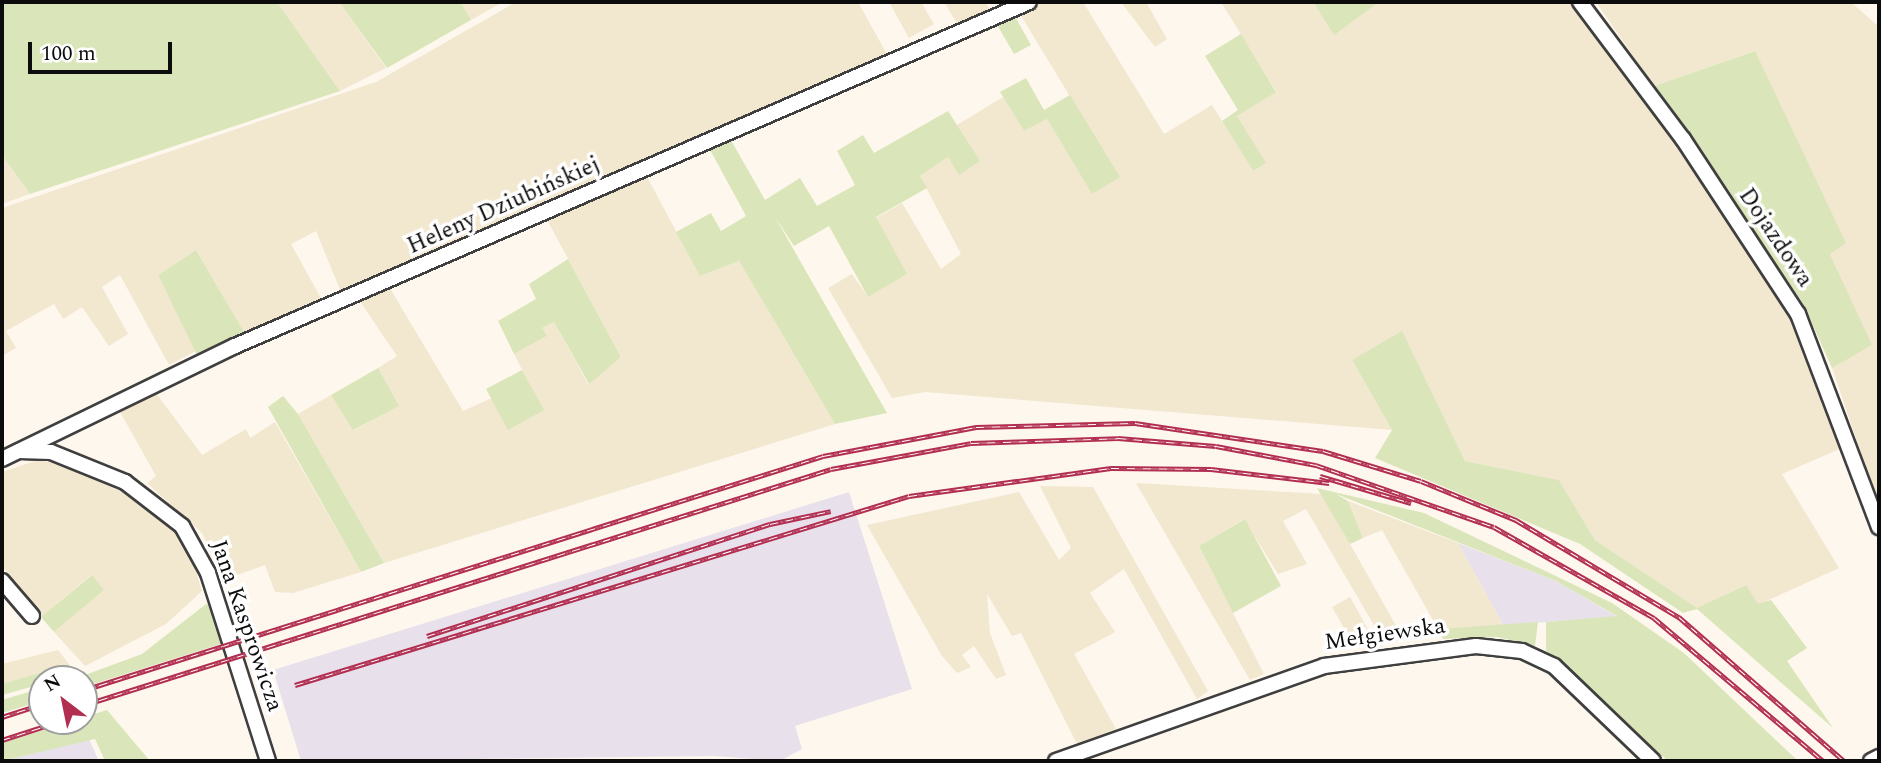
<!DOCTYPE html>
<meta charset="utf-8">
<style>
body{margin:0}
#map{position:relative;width:1881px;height:763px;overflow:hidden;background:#fef7ed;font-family:Spectral,serif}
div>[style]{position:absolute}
.industrial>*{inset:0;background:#e8e1eb}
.farmland>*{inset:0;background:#f2e7cf}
.green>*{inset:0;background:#dae6b9}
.stream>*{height:2.5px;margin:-1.25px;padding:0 1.25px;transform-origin:1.25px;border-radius:1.25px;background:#b5e8f2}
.roads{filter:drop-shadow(2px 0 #3f3f3f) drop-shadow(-2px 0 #3f3f3f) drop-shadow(0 2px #3f3f3f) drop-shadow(0 -2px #3f3f3f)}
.minor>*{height:14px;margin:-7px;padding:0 7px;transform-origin:7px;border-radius:7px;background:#fff}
.rail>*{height:5px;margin-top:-2.5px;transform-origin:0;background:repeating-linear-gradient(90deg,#fff 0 8px,#b22e51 0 16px);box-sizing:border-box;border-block:2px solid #b22e51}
span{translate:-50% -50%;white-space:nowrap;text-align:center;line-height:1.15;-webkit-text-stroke:7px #fff;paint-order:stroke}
.street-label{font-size:23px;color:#0c0c0c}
.frame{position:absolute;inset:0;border:4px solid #0c0c0c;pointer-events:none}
.north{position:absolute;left:28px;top:665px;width:70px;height:70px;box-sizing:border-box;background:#fff;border:2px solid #9e9e9e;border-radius:50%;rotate:328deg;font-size:19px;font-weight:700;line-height:28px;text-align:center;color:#0c0c0c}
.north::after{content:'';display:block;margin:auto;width:24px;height:32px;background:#b22e51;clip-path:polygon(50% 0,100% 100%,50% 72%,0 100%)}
.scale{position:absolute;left:28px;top:42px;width:144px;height:32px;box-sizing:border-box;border:4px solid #0c0c0c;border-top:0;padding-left:9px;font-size:21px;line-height:24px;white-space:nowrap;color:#0c0c0c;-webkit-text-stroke:5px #fff;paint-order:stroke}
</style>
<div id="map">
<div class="industrial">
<div style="clip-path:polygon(849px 492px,912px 689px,795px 726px,802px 749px,780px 761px,714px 756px,301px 761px,273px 670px)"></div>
<div style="clip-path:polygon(1458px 543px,1556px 581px,1618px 617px,1503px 625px)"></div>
<div style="clip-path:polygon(88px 737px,99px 761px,4px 761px)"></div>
</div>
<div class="farmland">
<div style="clip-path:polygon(277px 2px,339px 2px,386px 68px,340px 91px)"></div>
<div style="clip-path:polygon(461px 2px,503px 2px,471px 20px)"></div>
<div style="clip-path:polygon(516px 2px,858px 2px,889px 58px,341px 292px,316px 231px,291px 244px,323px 302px,247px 337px,196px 250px,158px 275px,196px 351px,169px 365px,120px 275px,102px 287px,128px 334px,109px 346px,82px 307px,63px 319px,54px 304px,6px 331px,16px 348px,2px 356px,2px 208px,376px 82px)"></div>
<div style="clip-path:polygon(889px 2px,921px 2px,934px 24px,909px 38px)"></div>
<div style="clip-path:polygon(944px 2px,985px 2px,992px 13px,958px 25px)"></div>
<div style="clip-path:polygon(1040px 2px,1083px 2px,1164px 134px,1212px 105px,1253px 171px,1265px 163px,1237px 116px,1276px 91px,1221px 2px,1313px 2px,1334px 34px,1379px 2px,1576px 2px,1792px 309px,1844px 447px,1782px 474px,1839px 568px,1758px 605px,1745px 585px,1697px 609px,1595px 540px,1559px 480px,1465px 461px,1402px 332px,1352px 360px,1392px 430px,925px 392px,892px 398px,828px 288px,852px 274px,868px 297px,906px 274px,876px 218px,902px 203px,941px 269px,961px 254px,920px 176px,948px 157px,979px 161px,957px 125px,1003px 97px,1024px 131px,1047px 119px,1092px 193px,1119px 177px,1020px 14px)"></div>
<div style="clip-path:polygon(1121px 2px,1146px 2px,1167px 39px,1155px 47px)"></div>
<div style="clip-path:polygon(1596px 2px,1851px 2px,1879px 27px,1879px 505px,1832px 368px,1871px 344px,1830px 254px,1754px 51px,1654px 86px)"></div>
<div style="clip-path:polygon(2px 155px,30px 194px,2px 204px)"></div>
<div style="clip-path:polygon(646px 175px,700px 276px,739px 261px,835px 424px,384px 563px,298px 414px,331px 395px,354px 430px,398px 406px,378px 368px,397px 356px,357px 297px,388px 285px,463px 411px,492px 398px,543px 411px,514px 354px,547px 336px,542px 328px,554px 322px,588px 384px,621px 357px,546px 218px)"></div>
<div style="clip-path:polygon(156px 393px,202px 455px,246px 429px,250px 438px,275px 422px,361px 572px,293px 593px,275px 592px,265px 565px,223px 580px,202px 533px,147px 483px,156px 476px,119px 410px)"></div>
<div style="clip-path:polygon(38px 460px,68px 465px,152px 507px,186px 539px,202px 591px,166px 624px,85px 666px,54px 632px,104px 590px,91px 575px,41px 617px,2px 566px,2px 472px)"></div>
<div style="clip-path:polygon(1136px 483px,1322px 494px,1404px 640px,1385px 644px,1306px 509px,1283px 521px,1307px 564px,1278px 574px,1244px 519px,1199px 546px,1264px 674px,1250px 680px)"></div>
<div style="clip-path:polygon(1040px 486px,1093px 487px,1208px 691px,1197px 699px,1124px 569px,1090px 593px,1115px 632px,1074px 654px,1116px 729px,1077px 744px,1021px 633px,1012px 636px,987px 594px,990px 633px,1006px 675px,996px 679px,974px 646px,962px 655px,971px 667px,957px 673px,942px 656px,867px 525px,1019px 492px,1059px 560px,1071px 548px)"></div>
<div style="clip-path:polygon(1348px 501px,1458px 543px,1503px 625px,1438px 629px,1382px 530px,1363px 538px)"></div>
<div style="clip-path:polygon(1350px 597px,1376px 644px,1376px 647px,1355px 647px,1332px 607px)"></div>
<div style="clip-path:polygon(58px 650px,69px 664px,2px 684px,2px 664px)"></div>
</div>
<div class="green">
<div style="clip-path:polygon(2px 2px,277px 2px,340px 91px,30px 194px,2px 155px)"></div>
<div style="clip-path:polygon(339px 2px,461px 2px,471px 20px,387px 68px)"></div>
<div style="clip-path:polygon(1313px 2px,1379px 2px,1334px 35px)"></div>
<div style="clip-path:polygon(1013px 13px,1031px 45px,1014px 54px,996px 23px)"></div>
<div style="clip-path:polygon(1241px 34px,1276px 92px,1237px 116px,1266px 163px,1253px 171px,1222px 121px,1238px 110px,1205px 56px)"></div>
<div style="clip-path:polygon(1755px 51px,1846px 243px,1830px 254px,1872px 345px,1832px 368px,1803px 303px,1654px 86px)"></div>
<div style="clip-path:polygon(1026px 78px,1044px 110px,1070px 95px,1120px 177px,1092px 194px,1047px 119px,1024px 131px,1000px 92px)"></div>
<div style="clip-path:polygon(948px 111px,980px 161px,959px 175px,948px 157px,920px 176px,927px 188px,876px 217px,907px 274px,868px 297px,829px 226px,794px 246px,775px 217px,887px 413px,835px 424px,739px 261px,700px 276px,676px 232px,711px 213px,721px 231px,746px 216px,708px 146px,728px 135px,765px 200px,800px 178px,817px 206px,855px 185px,837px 151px,863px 135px,874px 153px)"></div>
<div style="clip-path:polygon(196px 250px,247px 337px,199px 359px,158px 275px)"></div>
<div style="clip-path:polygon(568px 259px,621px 357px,589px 384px,554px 322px,542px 328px,547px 336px,514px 354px,498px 321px,536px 299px,529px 284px)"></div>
<div style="clip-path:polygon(1402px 331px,1465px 461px,1559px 480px,1595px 540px,1697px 608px,1746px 585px,1758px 604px,1771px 600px,1807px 648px,1787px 661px,1833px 728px,1697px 609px,1683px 613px,1580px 544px,1375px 458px,1392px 430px,1352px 360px)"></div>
<div style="clip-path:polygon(378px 368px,399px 406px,353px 430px,331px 395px)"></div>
<div style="clip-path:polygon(522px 370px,544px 410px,508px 430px,486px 389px)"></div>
<div style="clip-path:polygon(283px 396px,298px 414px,384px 563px,361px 572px,268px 407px)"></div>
<div style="clip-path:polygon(1317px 488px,1424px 513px,1612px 603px,1684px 653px,1798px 761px,1668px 761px,1546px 651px,1546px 622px,1617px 616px,1556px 581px,1336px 494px,1348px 501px,1363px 538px,1350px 544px)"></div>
<div style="clip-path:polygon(1245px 519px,1281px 586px,1233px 613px,1199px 546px)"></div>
<div style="clip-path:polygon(92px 575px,104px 590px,54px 632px,41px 617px)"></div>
<div style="clip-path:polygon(206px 604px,214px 607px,224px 643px,84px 687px,84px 679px,74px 679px,142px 654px)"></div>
<div style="clip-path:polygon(1538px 622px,1535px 646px,1497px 637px,1443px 639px,1438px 629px)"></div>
<div style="clip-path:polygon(69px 664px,70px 676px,2px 695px,2px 684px)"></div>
<div style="clip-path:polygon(42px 688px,42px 701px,2px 713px,2px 700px)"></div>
<div style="clip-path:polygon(107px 710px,150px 761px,105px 761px,95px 739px,2px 761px,2px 743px)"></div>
</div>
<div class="stream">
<div style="left:2px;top:3px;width:4px;rotate:-14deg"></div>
</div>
<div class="roads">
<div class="minor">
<div style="left:1580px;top:2px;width:171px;rotate:53.1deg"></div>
<div style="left:1683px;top:139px;width:209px;rotate:56.7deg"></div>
<div style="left:1798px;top:314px;width:228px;rotate:69.2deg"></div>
<div style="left:19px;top:451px;width:32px;rotate:2deg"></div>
<div style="left:51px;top:452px;width:80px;rotate:22.1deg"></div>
<div style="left:125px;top:482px;width:72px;rotate:37.7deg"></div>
<div style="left:182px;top:526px;width:54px;rotate:61deg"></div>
<div style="left:208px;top:573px;width:197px;rotate:72.3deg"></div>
<div style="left:2px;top:459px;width:259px;rotate:-25.9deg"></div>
<div style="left:235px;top:346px;width:865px;rotate:-23.42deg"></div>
<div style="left:2px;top:581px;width:46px;rotate:49.4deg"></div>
<div style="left:1056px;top:761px;width:284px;rotate:-19.5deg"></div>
<div style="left:1324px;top:666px;width:153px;rotate:-7.5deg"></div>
<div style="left:1476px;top:646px;width:46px;rotate:6.2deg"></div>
<div style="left:1522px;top:651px;width:35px;rotate:25deg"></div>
<div style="left:1554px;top:666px;width:137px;rotate:43.8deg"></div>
<div style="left:1871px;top:761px;width:9px;rotate:-27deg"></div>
</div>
</div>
<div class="rail">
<div style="left:1320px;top:476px;width:95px;rotate:16.5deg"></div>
<div style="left:427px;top:636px;width:361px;rotate:-18.1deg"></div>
<div style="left:770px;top:524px;width:62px;rotate:-12deg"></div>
<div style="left:295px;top:685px;width:642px;rotate:-17.11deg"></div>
<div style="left:909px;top:496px;width:204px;rotate:-7.9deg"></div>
<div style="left:1111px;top:468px;width:100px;rotate:0.6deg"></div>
<div style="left:1211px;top:469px;width:119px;rotate:6.8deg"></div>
<div style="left:84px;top:690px;width:775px;rotate:-17.57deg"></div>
<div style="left:823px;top:456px;width:156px;rotate:-10.7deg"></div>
<div style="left:976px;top:427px;width:159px;rotate:-1.4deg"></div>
<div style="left:1135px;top:423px;width:190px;rotate:8.5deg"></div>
<div style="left:1323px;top:451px;width:102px;rotate:17deg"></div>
<div style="left:1421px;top:481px;width:103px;rotate:22.3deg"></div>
<div style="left:1516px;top:520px;width:190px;rotate:30.8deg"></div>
<div style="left:1679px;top:617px;width:219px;rotate:41.1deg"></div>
<div style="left:84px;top:705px;width:783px;rotate:-17.53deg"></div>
<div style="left:831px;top:469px;width:142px;rotate:-10.5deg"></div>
<div style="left:971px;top:443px;width:147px;rotate:-1.9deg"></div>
<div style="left:1118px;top:438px;width:98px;rotate:4.7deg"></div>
<div style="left:1216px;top:446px;width:102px;rotate:10.8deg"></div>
<div style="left:1316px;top:465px;width:188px;rotate:19.2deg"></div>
<div style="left:1494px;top:527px;width:184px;rotate:29.6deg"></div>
<div style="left:1654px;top:618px;width:221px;rotate:40.2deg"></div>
<div style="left:2px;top:717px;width:42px;rotate:-18deg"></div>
<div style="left:2px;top:740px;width:62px;rotate:-17.9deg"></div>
</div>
<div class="street-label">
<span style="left:504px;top:206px;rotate:-24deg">Heleny Dziubińskiej</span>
<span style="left:1775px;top:238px;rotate:56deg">Dojazdowa</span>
<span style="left:246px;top:626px;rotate:71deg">Jana Kasprowicza</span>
<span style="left:1385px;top:635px;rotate:-8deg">Mełgiewska</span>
</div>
<div class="frame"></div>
<div class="north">N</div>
<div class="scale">100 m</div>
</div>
